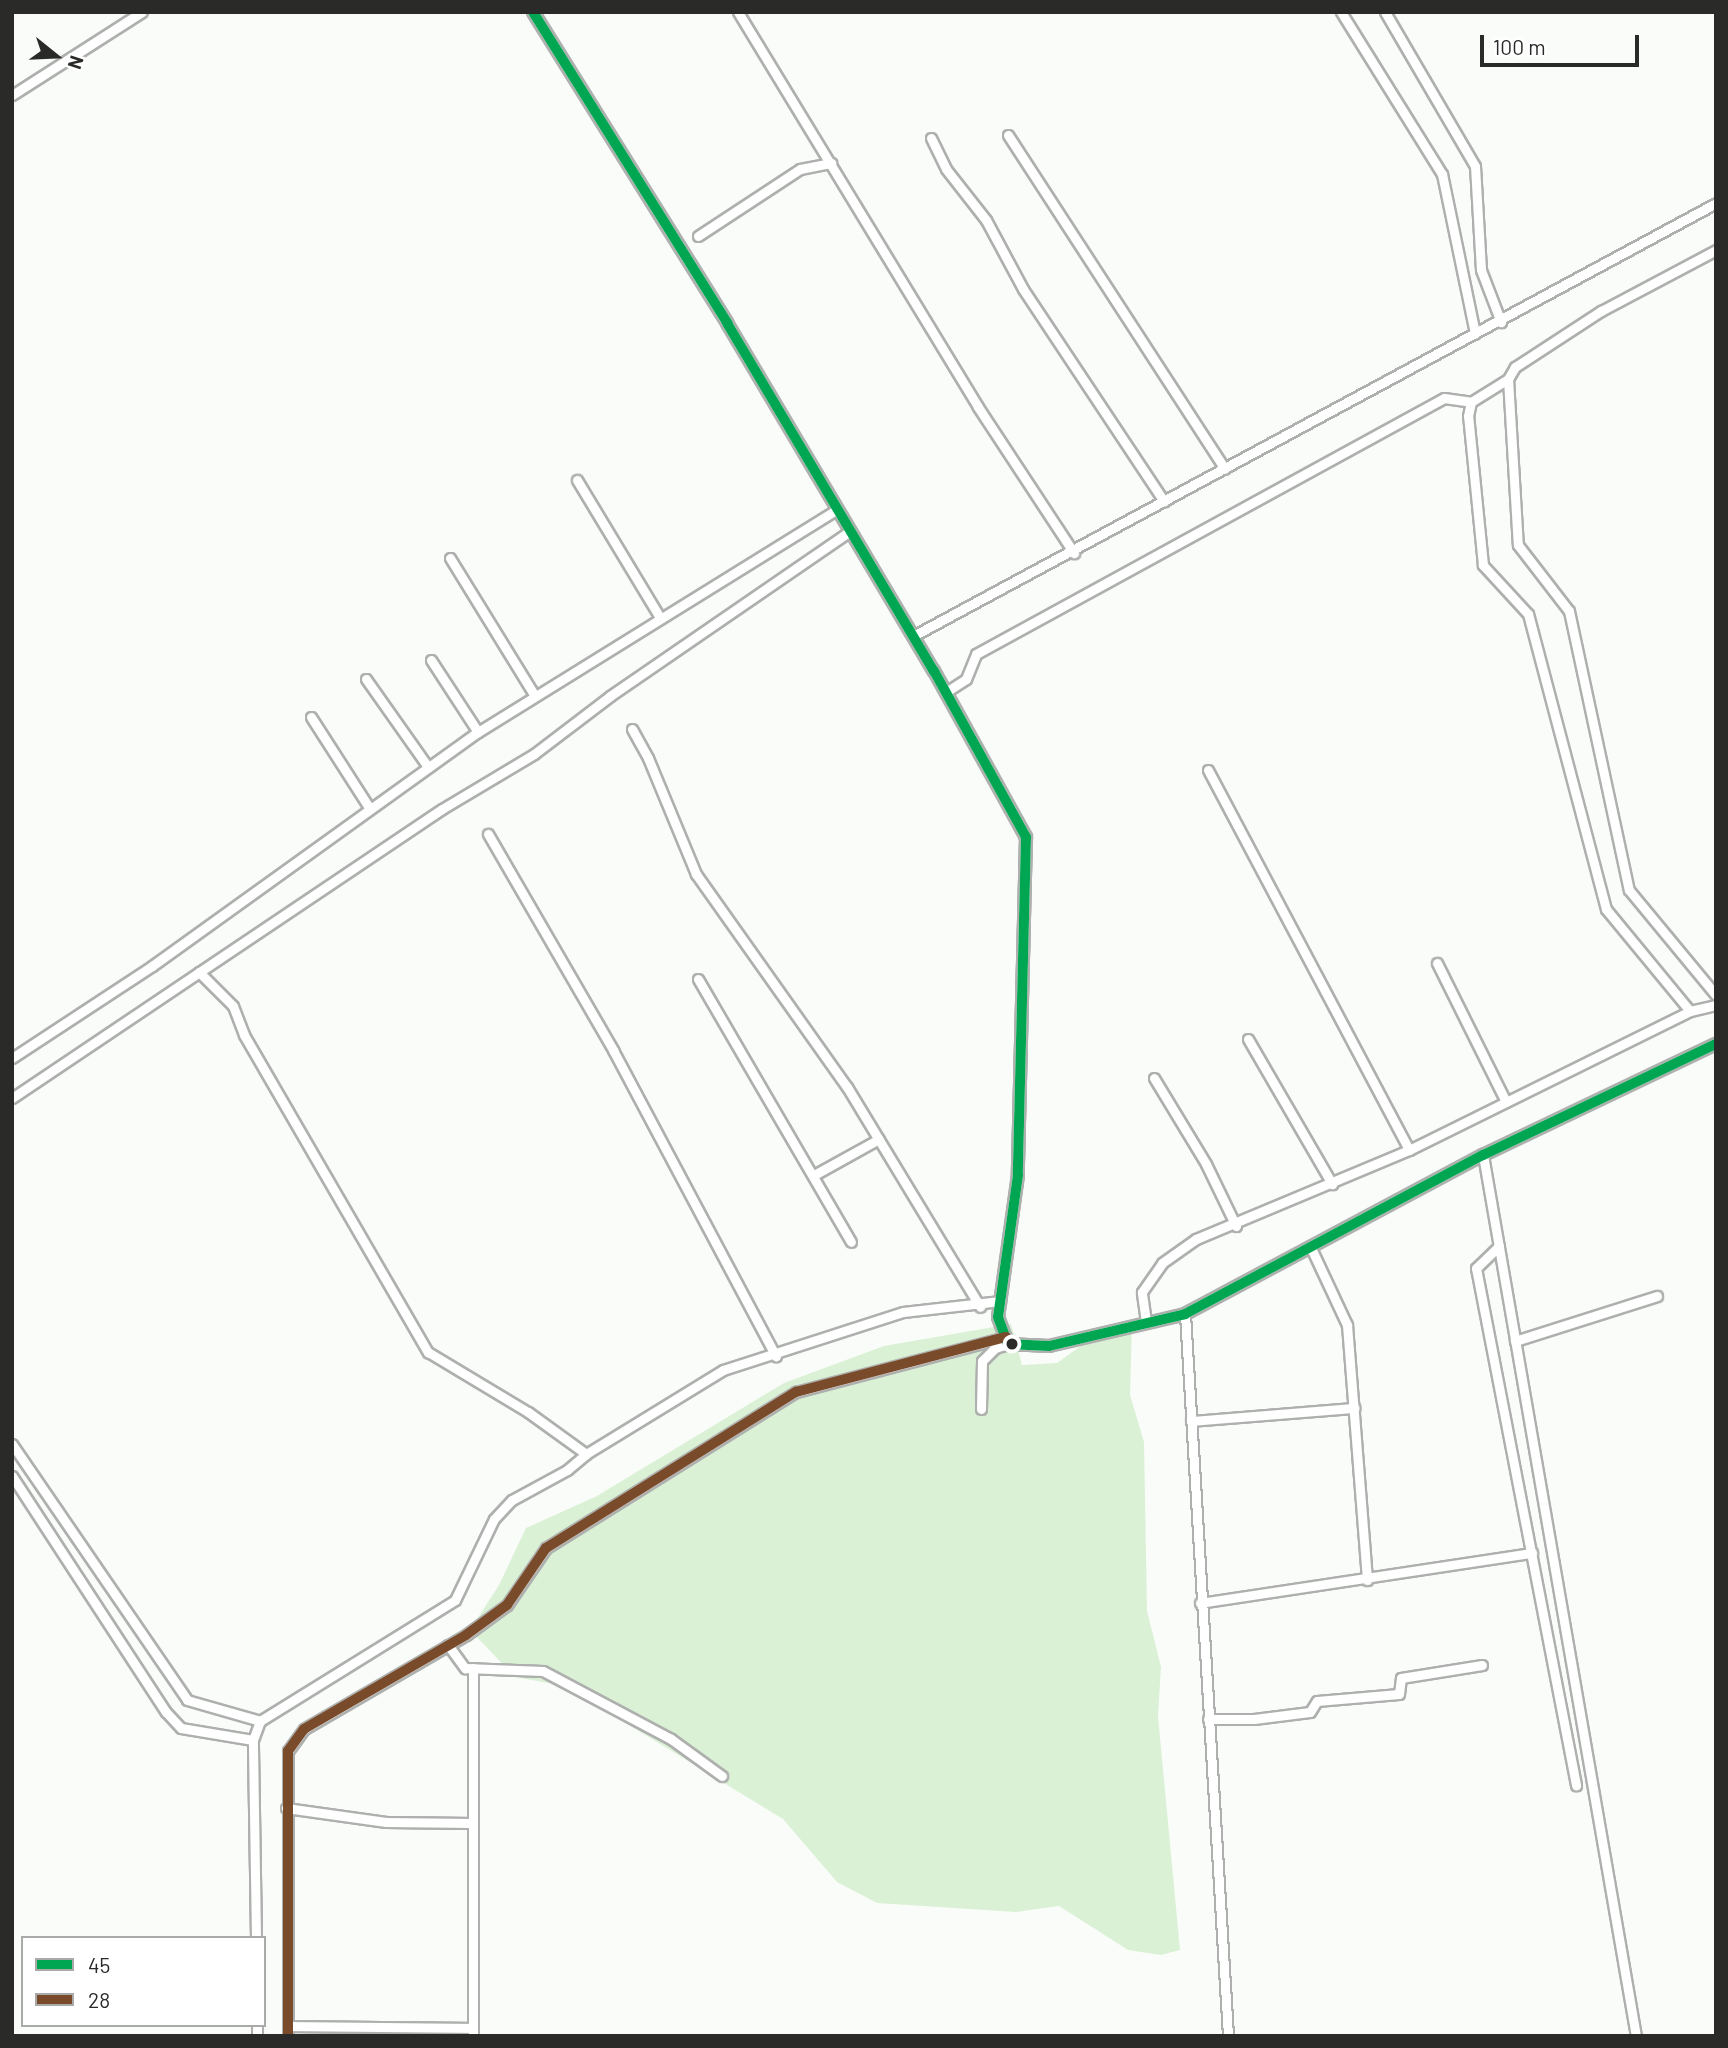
<!DOCTYPE html>
<style>
body{margin:0}
#map{position:relative;width:1728px;height:2048px;overflow:hidden;background:#fafcf9;font-family:Barlow,sans-serif}
div>[style]{position:absolute}
.green>*{inset:0;background:#dbf1d6}
.roads{filter:drop-shadow(2px 0 #aeb0ae) drop-shadow(-2px 0 #aeb0ae) drop-shadow(0 2px #aeb0ae) drop-shadow(0 -2px #aeb0ae)}
.minor>*{height:9px;margin:-4.5px;padding:0 4.5px;transform-origin:4.5px;border-radius:4.5px;background:#fefffe}
.tertiary>*{height:10px;margin:-5px;padding:0 5px;transform-origin:5px;border-radius:5px;background:#fefffe}
.bus-1>*{height:10px;margin:-5px;padding:0 5px;transform-origin:5px;border-radius:5px;background:#00a651}
.bus-2>*{height:10px;margin:-5px;padding:0 5px;transform-origin:5px;border-radius:5px;background:#7a4b2a}
.dots>*{width:19px;height:19px;translate:-50% -50%;box-sizing:border-box;border:4px solid #fff;border-radius:50%}
span{translate:-50% -50%;white-space:nowrap;text-align:center;line-height:1.15;-webkit-text-stroke:7px #fff;paint-order:stroke}
.frame{position:absolute;inset:0;border:14px solid #2a2b29;pointer-events:none}
.legend{position:absolute;left:21px;top:1936px;width:245px;height:91px;box-sizing:border-box;background:#fff;border:2px solid #aaaaa9;margin:0;padding:9px 12px;list-style:none;font-size:21px;color:#2a2b29}
.legend li{display:flex;align-items:center;gap:14px;height:35px}
.legend b{width:35px;border:2px solid #aaaaa9}
.north{position:absolute;left:21px;top:21px;width:70px;height:70px;-webkit-text-stroke:5px #fff;paint-order:stroke;rotate:108deg;font-size:19px;font-weight:700;line-height:28px;text-align:center;color:#2a2b29}
.north::after{content:'';display:block;margin:auto;width:24px;height:32px;background:#2a2b29;clip-path:polygon(50% 0,100% 100%,50% 72%,0 100%)}
.scale{position:absolute;left:1480px;top:35px;width:159px;height:32px;box-sizing:border-box;border:4px solid #2a2b29;border-top:0;padding-left:9px;font-size:21px;line-height:24px;white-space:nowrap;color:#2a2b29;-webkit-text-stroke:5px #fff;paint-order:stroke}
</style>
<div id="map">
<div class="green">
<div style="clip-path:polygon(1011px 1324px,1022px 1365px,1057px 1363px,1096px 1335px,1132px 1325px,1130px 1395px,1144px 1442px,1147px 1611px,1161px 1667px,1158px 1716px,1180px 1950px,1161px 1955px,1128px 1950px,1059px 1906px,1016px 1912px,877px 1903px,837px 1882px,783px 1819px,565px 1686px,515px 1677px,470px 1630px,499px 1585px,526px 1528px,597px 1496px,784px 1383px,884px 1346px)"></div>
</div>
<div class="roads">
<div class="minor">
<div style="left:738px;top:12px;width:462px;rotate:58.7deg"></div>
<div style="left:978px;top:407px;width:175px;rotate:56.7deg"></div>
<div style="left:1341px;top:12px;width:191px;rotate:58.1deg"></div>
<div style="left:1442px;top:174px;width:163px;rotate:78.3deg"></div>
<div style="left:1385px;top:12px;width:178px;rotate:59.7deg"></div>
<div style="left:1475px;top:166px;width:104px;rotate:86.7deg"></div>
<div style="left:1481px;top:270px;width:56px;rotate:69deg"></div>
<div style="left:12px;top:95px;width:154px;rotate:-32.6deg"></div>
<div style="left:1008px;top:135px;width:398px;rotate:57deg"></div>
<div style="left:931px;top:138px;width:34px;rotate:64deg"></div>
<div style="left:946px;top:169px;width:65px;rotate:51.9deg"></div>
<div style="left:986px;top:220px;width:78px;rotate:61.8deg"></div>
<div style="left:1023px;top:289px;width:255px;rotate:56.4deg"></div>
<div style="left:698px;top:236px;width:122px;rotate:-33.3deg"></div>
<div style="left:800px;top:169px;width:32px;rotate:-11deg"></div>
<div style="left:1508px;top:379px;width:166px;rotate:86.6deg"></div>
<div style="left:1518px;top:545px;width:83px;rotate:52.3deg"></div>
<div style="left:1569px;top:611px;width:285px;rotate:77.9deg"></div>
<div style="left:1629px;top:890px;width:136px;rotate:50.4deg"></div>
<div style="left:577px;top:480px;width:159px;rotate:58.9deg"></div>
<div style="left:450px;top:558px;width:162px;rotate:58.4deg"></div>
<div style="left:913px;top:636px;width:912px;rotate:-28.33deg"></div>
<div style="left:431px;top:660px;width:86px;rotate:56.9deg"></div>
<div style="left:366px;top:679px;width:108px;rotate:54.8deg"></div>
<div style="left:946px;top:692px;width:24px;rotate:-33deg"></div>
<div style="left:966px;top:679px;width:27px;rotate:-68deg"></div>
<div style="left:976px;top:654px;width:533px;rotate:-28.68deg"></div>
<div style="left:1444px;top:398px;width:27px;rotate:8deg"></div>
<div style="left:311px;top:717px;width:109px;rotate:57.3deg"></div>
<div style="left:632px;top:729px;width:33px;rotate:61deg"></div>
<div style="left:648px;top:758px;width:126px;rotate:67.5deg"></div>
<div style="left:696px;top:874px;width:261px;rotate:54.7deg"></div>
<div style="left:847px;top:1087px;width:257px;rotate:58.8deg"></div>
<div style="left:1208px;top:770px;width:430px;rotate:62.1deg"></div>
<div style="left:488px;top:834px;width:250px;rotate:59.9deg"></div>
<div style="left:613px;top:1050px;width:347px;rotate:62deg"></div>
<div style="left:1437px;top:963px;width:155px;rotate:63.6deg"></div>
<div style="left:199px;top:972px;width:48px;rotate:45deg"></div>
<div style="left:233px;top:1006px;width:31px;rotate:69deg"></div>
<div style="left:244px;top:1035px;width:367px;rotate:59.9deg"></div>
<div style="left:428px;top:1352px;width:117px;rotate:31deg"></div>
<div style="left:528px;top:1412px;width:72px;rotate:35.9deg"></div>
<div style="left:586px;top:1454px;width:161px;rotate:-31.5deg"></div>
<div style="left:723px;top:1370px;width:189px;rotate:-17.9deg"></div>
<div style="left:903px;top:1312px;width:98px;rotate:-6.5deg"></div>
<div style="left:698px;top:979px;width:304px;rotate:59.8deg"></div>
<div style="left:1690px;top:1011px;width:132px;rotate:-129.5deg"></div>
<div style="left:1606px;top:909px;width:305px;rotate:-104.8deg"></div>
<div style="left:1528px;top:614px;width:67px;rotate:-132.6deg"></div>
<div style="left:1483px;top:565px;width:150px;rotate:-95.7deg"></div>
<div style="left:1468px;top:416px;width:14px;rotate:-78deg"></div>
<div style="left:1471px;top:402px;width:44px;rotate:-31.9deg"></div>
<div style="left:1508px;top:379px;width:14px;rotate:-60deg"></div>
<div style="left:1515px;top:367px;width:103px;rotate:-33.1deg"></div>
<div style="left:1601px;top:311px;width:130px;rotate:-27.9deg"></div>
<div style="left:1248px;top:1039px;width:168px;rotate:59.9deg"></div>
<div style="left:12px;top:1058px;width:168px;rotate:-33.3deg"></div>
<div style="left:152px;top:966px;width:401px;rotate:-35.7deg"></div>
<div style="left:478px;top:732px;width:421px;rotate:-31.8deg"></div>
<div style="left:1154px;top:1078px;width:100px;rotate:58.8deg"></div>
<div style="left:1206px;top:1164px;width:69px;rotate:64.2deg"></div>
<div style="left:12px;top:1098px;width:518px;rotate:-33.9deg"></div>
<div style="left:442px;top:809px;width:107px;rotate:-30.9deg"></div>
<div style="left:534px;top:754px;width:96px;rotate:-37.3deg"></div>
<div style="left:610px;top:696px;width:290px;rotate:-34.5deg"></div>
<div style="left:1483px;top:1155px;width:894px;rotate:80.15deg"></div>
<div style="left:814px;top:1175px;width:74px;rotate:-29deg"></div>
<div style="left:1499px;top:1246px;width:32px;rotate:136deg"></div>
<div style="left:1476px;top:1268px;width:527px;rotate:79.05deg"></div>
<div style="left:1311px;top:1248px;width:85px;rotate:64.9deg"></div>
<div style="left:1347px;top:1325px;width:256px;rotate:85.5deg"></div>
<div style="left:1185px;top:1314px;width:723px;rotate:86.59deg"></div>
<div style="left:1146px;top:1322px;width:30px;rotate:-98deg"></div>
<div style="left:1142px;top:1292px;width:35px;rotate:-55deg"></div>
<div style="left:1162px;top:1263px;width:42px;rotate:-35.2deg"></div>
<div style="left:1196px;top:1239px;width:231px;rotate:-22.7deg"></div>
<div style="left:1409px;top:1150px;width:313px;rotate:-26.3deg"></div>
<div style="left:1690px;top:1011px;width:27px;rotate:-13deg"></div>
<div style="left:1515px;top:1341px;width:149px;rotate:-17.6deg"></div>
<div style="left:981px;top:1409px;width:48px;rotate:-88.8deg"></div>
<div style="left:982px;top:1361px;width:18px;rotate:-45deg"></div>
<div style="left:995px;top:1348px;width:14px;rotate:-17deg"></div>
<div style="left:1191px;top:1421px;width:164px;rotate:-4.6deg"></div>
<div style="left:12px;top:1444px;width:310px;rotate:55.6deg"></div>
<div style="left:187px;top:1700px;width:76px;rotate:16deg"></div>
<div style="left:12px;top:1476px;width:282px;rotate:56.9deg"></div>
<div style="left:166px;top:1712px;width:22px;rotate:47deg"></div>
<div style="left:181px;top:1728px;width:73px;rotate:9.5deg"></div>
<div style="left:1200px;top:1603px;width:336px;rotate:-8.6deg"></div>
<div style="left:448px;top:1645px;width:29px;rotate:54deg"></div>
<div style="left:465px;top:1668px;width:78px;rotate:2.2deg"></div>
<div style="left:543px;top:1671px;width:145px;rotate:28deg"></div>
<div style="left:671px;top:1739px;width:63px;rotate:36deg"></div>
<div style="left:1208px;top:1719px;width:46px"></div>
<div style="left:1254px;top:1719px;width:56px;rotate:-7.1deg"></div>
<div style="left:1310px;top:1712px;width:13px;rotate:-58deg"></div>
<div style="left:1317px;top:1701px;width:82px;rotate:-4.9deg"></div>
<div style="left:1399px;top:1694px;width:16px;rotate:-83deg"></div>
<div style="left:1401px;top:1678px;width:82px;rotate:-9.1deg"></div>
<div style="left:286px;top:1808px;width:101px;rotate:8deg"></div>
<div style="left:386px;top:1822px;width:86px;rotate:0.7deg"></div>
<div style="left:256px;top:1938px;width:198px;rotate:-90.9deg"></div>
<div style="left:253px;top:1740px;width:20px;rotate:-70deg"></div>
<div style="left:260px;top:1721px;width:229px;rotate:-31.8deg"></div>
<div style="left:455px;top:1600px;width:90px;rotate:-64.3deg"></div>
<div style="left:494px;top:1519px;width:26px;rotate:-47deg"></div>
<div style="left:512px;top:1500px;width:63px;rotate:-28.6deg"></div>
<div style="left:567px;top:1470px;width:25px;rotate:-40deg"></div>
<div style="left:257px;top:2025px;width:11px;rotate:90deg"></div>
<div style="left:288px;top:2026px;width:185px;rotate:0.6deg"></div>
<div style="left:288px;top:2036px;width:285px;rotate:-90deg"></div>
<div style="left:288px;top:1751px;width:27px;rotate:-54deg"></div>
<div style="left:304px;top:1729px;width:187px;rotate:-30.1deg"></div>
<div style="left:466px;top:1635px;width:51px;rotate:-36.2deg"></div>
<div style="left:507px;top:1605px;width:69px;rotate:-55.6deg"></div>
<div style="left:546px;top:1548px;width:295px;rotate:-32deg"></div>
<div style="left:796px;top:1392px;width:217px;rotate:-14.7deg"></div>
<div style="left:473px;top:2036px;width:368px;rotate:-90deg"></div>
</div>
<div class="tertiary">
<div style="left:533px;top:12px;width:367px;rotate:58deg"></div>
<div style="left:727px;top:323px;width:405px;rotate:59.3deg"></div>
<div style="left:934px;top:671px;width:190px;rotate:61deg"></div>
<div style="left:1026px;top:837px;width:338px;rotate:91.4deg"></div>
<div style="left:1018px;top:1175px;width:143px;rotate:98deg"></div>
<div style="left:998px;top:1317px;width:29px;rotate:70deg"></div>
<div style="left:1008px;top:1344px;width:41px;rotate:2.8deg"></div>
<div style="left:1049px;top:1346px;width:140px;rotate:-13.2deg"></div>
<div style="left:1185px;top:1314px;width:338px;rotate:-28.1deg"></div>
<div style="left:1483px;top:1155px;width:258px;rotate:-25.5deg"></div>
</div>
</div>
<div class="bus-1">
<div style="left:533px;top:12px;width:367px;rotate:58deg"></div>
<div style="left:727px;top:323px;width:405px;rotate:59.3deg"></div>
<div style="left:934px;top:671px;width:190px;rotate:61deg"></div>
<div style="left:1026px;top:837px;width:338px;rotate:91.4deg"></div>
<div style="left:1018px;top:1175px;width:143px;rotate:98deg"></div>
<div style="left:998px;top:1317px;width:29px;rotate:70deg"></div>
<div style="left:1008px;top:1344px;width:41px;rotate:2.8deg"></div>
<div style="left:1049px;top:1346px;width:140px;rotate:-13.2deg"></div>
<div style="left:1185px;top:1314px;width:338px;rotate:-28.1deg"></div>
<div style="left:1483px;top:1155px;width:258px;rotate:-25.5deg"></div>
</div>
<div class="bus-2">
<div style="left:288px;top:2036px;width:285px;rotate:-90deg"></div>
<div style="left:288px;top:1751px;width:27px;rotate:-54deg"></div>
<div style="left:304px;top:1729px;width:187px;rotate:-30.1deg"></div>
<div style="left:466px;top:1635px;width:51px;rotate:-36.2deg"></div>
<div style="left:507px;top:1605px;width:69px;rotate:-55.6deg"></div>
<div style="left:546px;top:1548px;width:295px;rotate:-32deg"></div>
<div style="left:796px;top:1392px;width:217px;rotate:-14.7deg"></div>
</div>
<div class="dots">
<div style="left:1012px;top:1344px;background:#2a2b29"></div>
</div>
<div class="frame"></div>
<ul class="legend">
<li><b style="height:9px;background:#00a651"></b>45</li>
<li><b style="height:9px;background:#7a4b2a"></b>28</li>
</ul>
<div class="north">N</div>
<div class="scale">100 m</div>
</div>
